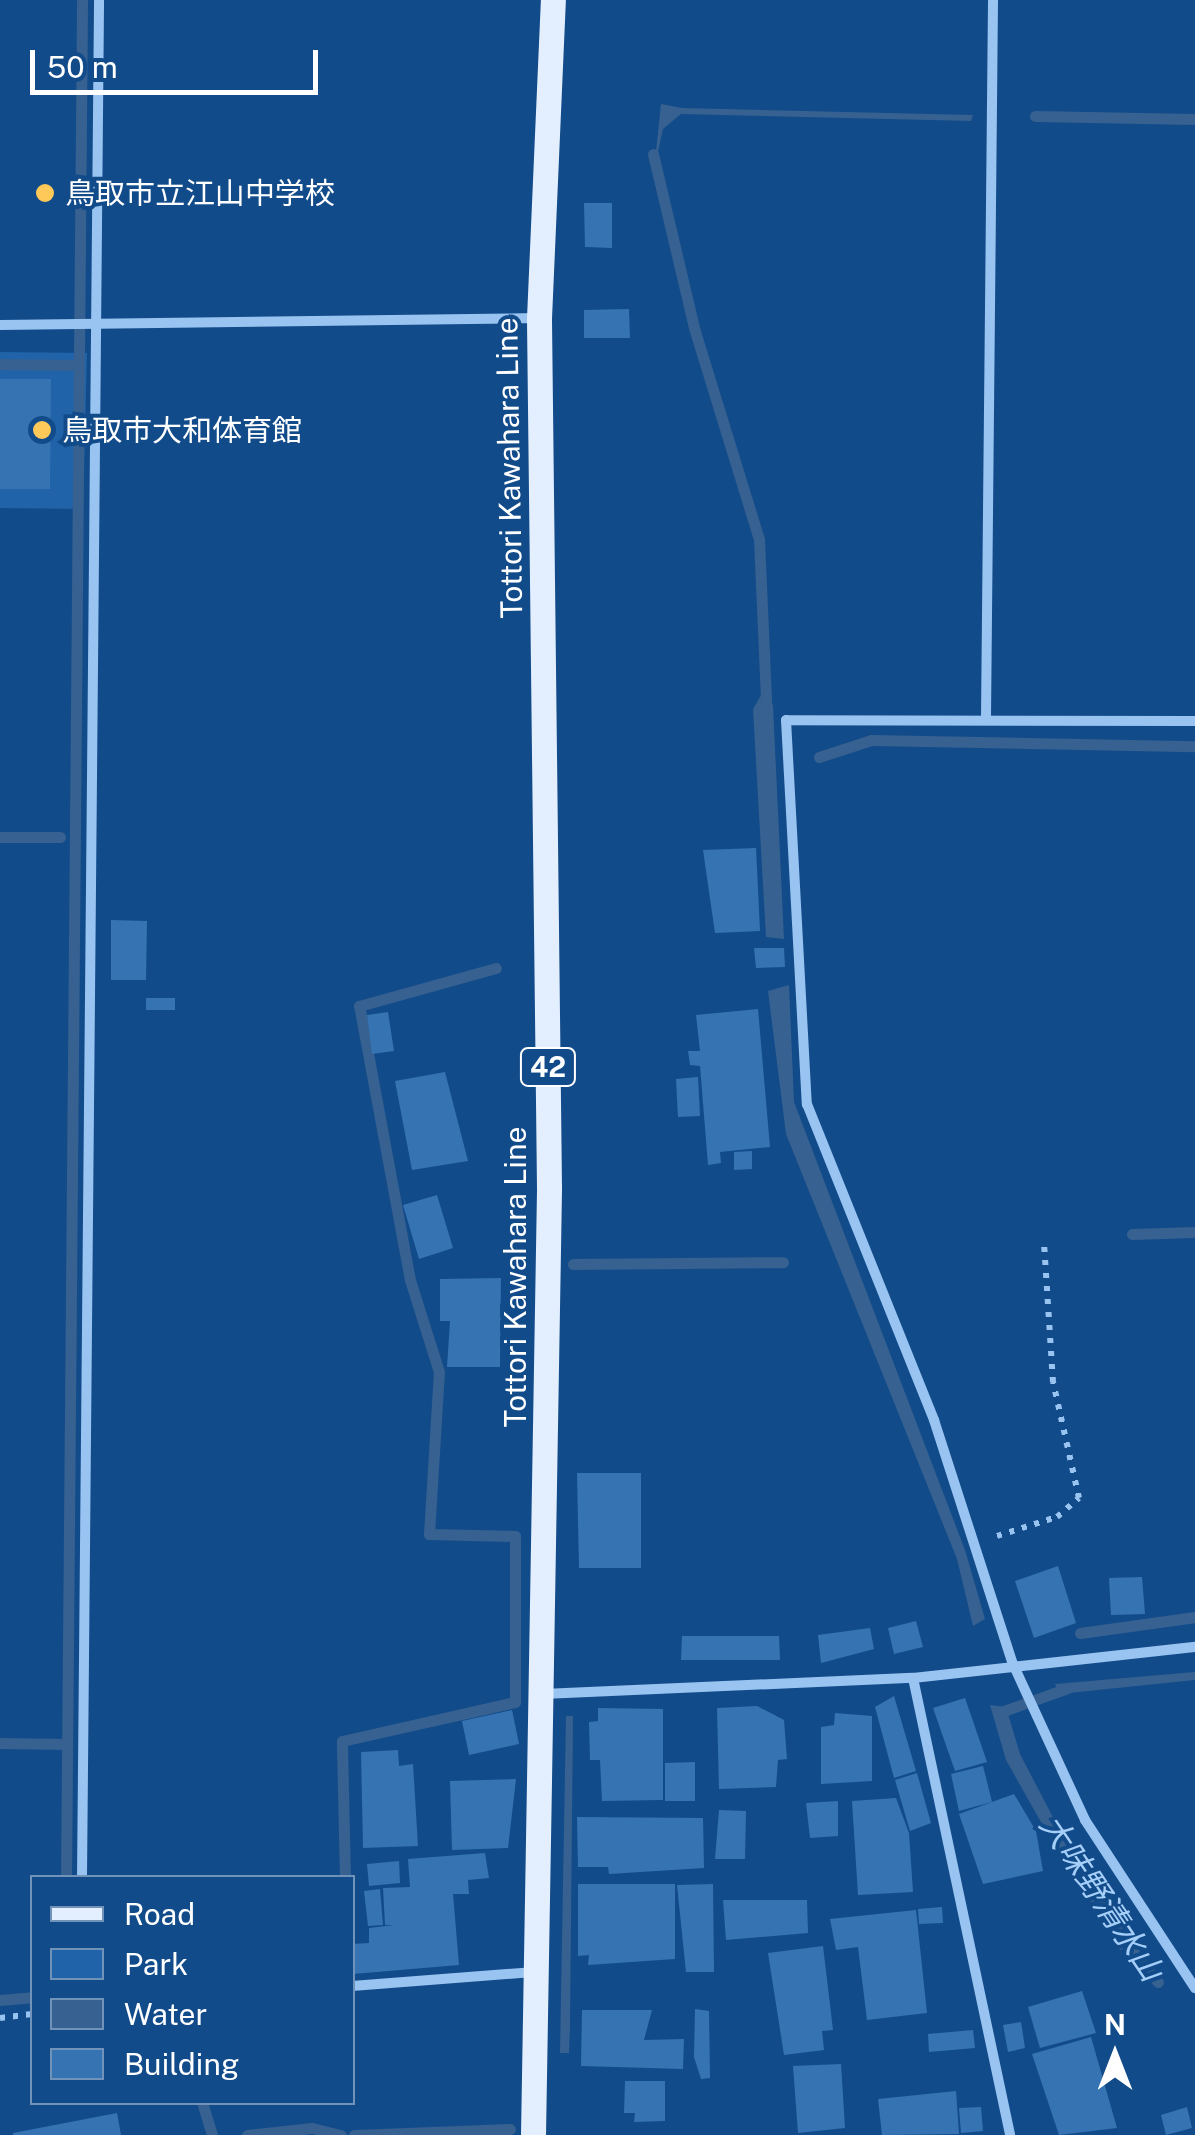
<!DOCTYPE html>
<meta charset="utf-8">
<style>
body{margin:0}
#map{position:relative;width:1195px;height:2135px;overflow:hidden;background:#124b8a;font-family:"Public Sans","Noto Sans JP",sans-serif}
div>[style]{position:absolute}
.green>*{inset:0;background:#2163a8}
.water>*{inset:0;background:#366190}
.stream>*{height:11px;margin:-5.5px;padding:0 5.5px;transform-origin:5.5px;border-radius:5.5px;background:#366190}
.building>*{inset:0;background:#3673b2}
.path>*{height:6px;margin-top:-3px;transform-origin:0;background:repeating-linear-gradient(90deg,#99c4f1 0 5px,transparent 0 13px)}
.minor>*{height:10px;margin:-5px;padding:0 5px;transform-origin:5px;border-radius:5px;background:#99c4f1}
.primary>*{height:25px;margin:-12.5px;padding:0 12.5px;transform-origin:12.5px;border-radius:12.5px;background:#e3efff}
.dots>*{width:28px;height:28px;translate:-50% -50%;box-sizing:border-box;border:5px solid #124b8a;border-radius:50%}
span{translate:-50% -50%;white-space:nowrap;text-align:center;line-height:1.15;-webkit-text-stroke:8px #124b8a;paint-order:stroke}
.shield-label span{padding:2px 8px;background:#124b8a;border:2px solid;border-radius:8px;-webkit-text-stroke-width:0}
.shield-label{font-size:28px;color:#fff;font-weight:700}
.poi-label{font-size:30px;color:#fff}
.left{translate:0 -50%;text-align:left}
.street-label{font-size:30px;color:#fff}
.water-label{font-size:32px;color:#a5cef8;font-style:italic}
.legend{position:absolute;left:30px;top:1875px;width:325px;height:230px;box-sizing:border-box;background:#124b8a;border:2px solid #7193b9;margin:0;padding:12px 18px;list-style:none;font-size:30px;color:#fff}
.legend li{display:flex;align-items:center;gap:20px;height:50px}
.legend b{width:50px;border:2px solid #7193b9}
.north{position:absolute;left:1065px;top:2005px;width:100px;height:100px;-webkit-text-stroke:8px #124b8a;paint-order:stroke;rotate:0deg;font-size:28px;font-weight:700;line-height:40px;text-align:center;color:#fff}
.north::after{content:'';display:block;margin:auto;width:35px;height:45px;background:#fff;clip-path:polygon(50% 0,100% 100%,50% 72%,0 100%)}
.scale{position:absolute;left:30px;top:50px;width:288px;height:45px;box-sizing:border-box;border:5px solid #fff;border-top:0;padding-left:12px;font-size:30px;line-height:35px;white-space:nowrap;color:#fff;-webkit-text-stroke:8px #124b8a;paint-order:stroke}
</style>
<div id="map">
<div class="green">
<div style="clip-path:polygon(0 352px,87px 353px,83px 509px,0 508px)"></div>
</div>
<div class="water">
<div style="clip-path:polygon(661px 104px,682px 108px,973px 115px,971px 121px,681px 114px,663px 129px,654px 170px)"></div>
<div style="clip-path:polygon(767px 685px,773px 706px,784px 939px,766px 937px,753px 709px)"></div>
<div style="clip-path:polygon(789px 985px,794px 1102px,965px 1550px,985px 1619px,973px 1626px,957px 1559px,786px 1134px,768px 991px)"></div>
<div style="clip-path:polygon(1195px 1672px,1195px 1680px,1059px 1694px,1055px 1684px)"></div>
<div style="clip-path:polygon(990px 1705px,1006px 1707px,1020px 1754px,1058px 1827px,1134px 1945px,1120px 1950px,1042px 1824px,1006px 1760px)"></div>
<div style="clip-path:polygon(566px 1716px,573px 1716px,570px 2025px,569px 2053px,560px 2053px)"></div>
</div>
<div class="stream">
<div style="left:1035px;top:116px;width:160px;rotate:1.1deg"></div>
<div style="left:653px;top:154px;width:179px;rotate:76.7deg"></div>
<div style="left:694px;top:328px;width:221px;rotate:72.9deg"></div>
<div style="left:759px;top:539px;width:161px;rotate:87.5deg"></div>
<div style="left:0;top:364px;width:79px;rotate:0.7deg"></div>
<div style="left:819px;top:757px;width:55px;rotate:-18.1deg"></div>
<div style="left:871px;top:740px;width:324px;rotate:1.1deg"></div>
<div style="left:0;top:837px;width:60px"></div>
<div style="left:1132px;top:1234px;width:63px;rotate:-1.8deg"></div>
<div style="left:573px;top:1264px;width:210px;rotate:-0.5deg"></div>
<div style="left:1080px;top:1633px;width:116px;rotate:-7.9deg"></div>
<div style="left:998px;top:1713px;width:74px;rotate:-19.7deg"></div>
<div style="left:0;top:1743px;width:67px;rotate:0.9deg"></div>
<div style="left:66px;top:1878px;width:1878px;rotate:-89.51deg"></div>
<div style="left:345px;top:1878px;width:137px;rotate:-91.3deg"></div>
<div style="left:342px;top:1741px;width:177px;rotate:-12.7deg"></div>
<div style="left:515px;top:1702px;width:166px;rotate:-90deg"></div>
<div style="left:515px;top:1536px;width:86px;rotate:-178.7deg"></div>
<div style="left:429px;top:1534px;width:162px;rotate:-86.5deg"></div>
<div style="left:439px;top:1372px;width:96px;rotate:-107.5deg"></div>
<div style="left:410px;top:1280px;width:279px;rotate:-100.5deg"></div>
<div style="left:359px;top:1006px;width:142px;rotate:-15.5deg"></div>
<div style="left:1119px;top:1935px;width:61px;rotate:50.3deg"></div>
<div style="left:0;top:2000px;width:32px;rotate:-5deg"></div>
<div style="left:202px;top:2102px;width:34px;rotate:73deg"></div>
<div style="left:247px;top:2135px;width:65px;rotate:-6.1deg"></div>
<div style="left:312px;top:2128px;width:30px;rotate:14deg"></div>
<div style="left:354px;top:2135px;width:156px;rotate:-2.2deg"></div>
</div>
<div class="building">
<div style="clip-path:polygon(584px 203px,612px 203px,612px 248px,585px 247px)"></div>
<div style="clip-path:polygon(629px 309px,630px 338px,584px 338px,584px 310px)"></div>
<div style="clip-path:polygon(0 379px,51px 379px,50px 489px,0 489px)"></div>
<div style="clip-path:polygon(756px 848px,760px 931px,715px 933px,703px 850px)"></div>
<div style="clip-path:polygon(111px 920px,147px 921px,146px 980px,111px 980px)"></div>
<div style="clip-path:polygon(754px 948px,784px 948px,785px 967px,756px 968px)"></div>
<div style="clip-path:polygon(146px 998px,175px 998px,175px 1010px,146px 1010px)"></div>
<div style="clip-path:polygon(758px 1009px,770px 1147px,720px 1152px,721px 1163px,708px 1165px,700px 1066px,690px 1065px,688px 1051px,700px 1051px,696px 1015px)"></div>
<div style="clip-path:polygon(388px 1012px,394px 1051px,372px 1054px,367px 1015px)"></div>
<div style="clip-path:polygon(445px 1072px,468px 1161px,412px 1170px,395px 1081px)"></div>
<div style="clip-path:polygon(698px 1077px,700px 1116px,678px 1117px,676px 1079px)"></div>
<div style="clip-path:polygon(752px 1151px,752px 1169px,734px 1170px,734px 1152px)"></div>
<div style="clip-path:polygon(437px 1195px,453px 1248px,419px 1259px,403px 1205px)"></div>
<div style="clip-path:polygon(501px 1278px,500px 1367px,447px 1367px,450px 1321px,440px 1321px,440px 1279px)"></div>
<div style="clip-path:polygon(577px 1473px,641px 1473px,641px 1568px,579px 1568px)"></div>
<div style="clip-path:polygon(1058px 1566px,1076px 1623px,1034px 1638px,1015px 1581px)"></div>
<div style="clip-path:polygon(1142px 1577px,1145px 1614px,1111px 1615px,1109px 1578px)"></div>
<div style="clip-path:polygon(916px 1621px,923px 1647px,894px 1654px,888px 1628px)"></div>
<div style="clip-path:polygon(870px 1628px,874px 1649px,821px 1663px,818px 1635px)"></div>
<div style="clip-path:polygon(682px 1636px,779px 1636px,780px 1660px,681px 1660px)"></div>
<div style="clip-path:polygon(894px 1696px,916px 1771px,894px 1778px,875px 1707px)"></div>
<div style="clip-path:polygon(965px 1698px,987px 1762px,955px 1771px,933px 1708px)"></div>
<div style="clip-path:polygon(757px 1706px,784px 1720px,787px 1759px,778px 1760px,776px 1787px,719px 1789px,717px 1708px)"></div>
<div style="clip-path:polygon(598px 1708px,663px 1709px,663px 1800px,602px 1801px,600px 1760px,590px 1760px,589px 1722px,598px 1721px)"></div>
<div style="clip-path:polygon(512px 1710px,519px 1744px,469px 1755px,462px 1721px)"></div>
<div style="clip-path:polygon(835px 1713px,872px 1716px,872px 1781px,821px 1784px,821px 1727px,834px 1725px)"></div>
<div style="clip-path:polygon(398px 1750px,399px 1766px,413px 1764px,418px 1846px,363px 1848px,361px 1752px)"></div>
<div style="clip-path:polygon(695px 1762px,695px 1801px,665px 1801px,665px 1763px)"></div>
<div style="clip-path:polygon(983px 1766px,992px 1802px,959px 1811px,951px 1774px)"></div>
<div style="clip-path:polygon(917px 1773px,931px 1823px,910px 1831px,895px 1780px)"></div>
<div style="clip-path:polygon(516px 1779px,508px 1848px,452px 1850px,450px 1781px)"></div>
<div style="clip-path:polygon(1014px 1794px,1036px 1831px,1043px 1871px,983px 1884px,959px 1814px)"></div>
<div style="clip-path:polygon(896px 1798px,909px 1833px,913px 1892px,858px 1895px,852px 1801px)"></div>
<div style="clip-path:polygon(838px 1801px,838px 1836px,810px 1838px,806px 1803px)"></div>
<div style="clip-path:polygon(719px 1810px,746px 1811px,745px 1859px,715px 1859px)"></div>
<div style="clip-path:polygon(577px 1817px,703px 1818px,704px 1868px,609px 1874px,608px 1867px,578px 1867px)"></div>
<div style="clip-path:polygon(485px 1853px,489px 1878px,468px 1880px,469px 1894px,453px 1894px,459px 1965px,353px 1974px,352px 1944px,369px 1943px,369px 1928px,394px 1925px,385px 1925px,383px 1888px,410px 1887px,408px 1859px)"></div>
<div style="clip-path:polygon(399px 1861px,400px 1883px,369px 1886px,367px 1864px)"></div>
<div style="clip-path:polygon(578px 1884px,675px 1884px,675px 1959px,588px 1965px,589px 1955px,578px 1956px)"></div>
<div style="clip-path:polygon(713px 1884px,714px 1972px,686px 1972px,677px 1885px)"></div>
<div style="clip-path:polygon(380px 1889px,383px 1925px,368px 1926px,364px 1891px)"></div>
<div style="clip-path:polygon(723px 1900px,807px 1900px,808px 1933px,726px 1940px)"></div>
<div style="clip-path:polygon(942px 1907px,943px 1923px,919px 1924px,918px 1909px)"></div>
<div style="clip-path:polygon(916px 1910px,927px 2013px,867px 2020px,858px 1947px,836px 1950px,830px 1919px)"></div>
<div style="clip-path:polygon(823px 1946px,833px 2030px,822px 2031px,824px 2050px,784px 2055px,768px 1953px)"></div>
<div style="clip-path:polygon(1082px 1991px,1096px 2033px,1040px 2048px,1028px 2007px)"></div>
<div style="clip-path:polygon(695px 2009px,709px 2011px,710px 2078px,701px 2079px,694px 2057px)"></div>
<div style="clip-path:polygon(582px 2010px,652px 2010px,644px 2040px,684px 2039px,683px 2069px,581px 2066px)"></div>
<div style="clip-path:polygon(1021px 2022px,1025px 2048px,1008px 2052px,1003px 2025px)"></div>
<div style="clip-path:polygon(973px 2030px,975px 2048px,929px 2052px,928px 2034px)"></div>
<div style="clip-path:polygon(1091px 2037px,1117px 2128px,1059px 2135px,1032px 2054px)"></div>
<div style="clip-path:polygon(841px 2064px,845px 2128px,798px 2133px,793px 2066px)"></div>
<div style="clip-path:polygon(625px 2081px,665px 2081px,665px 2121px,634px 2122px,635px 2113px,624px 2113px)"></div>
<div style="clip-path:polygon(956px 2091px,959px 2134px,882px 2135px,878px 2099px)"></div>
<div style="clip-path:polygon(981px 2107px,983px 2131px,961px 2133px,959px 2108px)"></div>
<div style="clip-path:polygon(1187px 2107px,1192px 2128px,1166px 2135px,1161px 2115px)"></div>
<div style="clip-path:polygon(117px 2113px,121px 2135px,13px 2135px,13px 2133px)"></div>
</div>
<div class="path">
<div style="left:997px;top:1536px;width:63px;rotate:-17.6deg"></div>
<div style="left:1057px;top:1517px;width:29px;rotate:-41deg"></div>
<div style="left:1079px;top:1498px;width:119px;rotate:-102.6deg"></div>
<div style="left:1053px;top:1382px;width:140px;rotate:-93.7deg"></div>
<div style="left:0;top:2018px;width:32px;rotate:-7deg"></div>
</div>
<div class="minor">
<div style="left:0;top:325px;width:539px;rotate:-0.74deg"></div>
<div style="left:986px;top:717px;width:717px;rotate:-89.44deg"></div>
<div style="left:1195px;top:721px;width:409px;rotate:-179.9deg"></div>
<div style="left:786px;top:720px;width:385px;rotate:86.9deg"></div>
<div style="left:807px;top:1104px;width:341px;rotate:68.1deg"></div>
<div style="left:934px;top:1420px;width:256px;rotate:72.1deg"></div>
<div style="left:1013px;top:1664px;width:172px;rotate:65.2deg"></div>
<div style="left:1085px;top:1820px;width:201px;rotate:56.8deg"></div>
<div style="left:913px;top:1678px;width:467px;rotate:78deg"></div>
<div style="left:543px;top:1694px;width:370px;rotate:-2.5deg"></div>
<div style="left:913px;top:1678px;width:284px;rotate:-6.3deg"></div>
<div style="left:82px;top:1878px;width:1878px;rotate:-89.48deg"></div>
<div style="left:352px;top:1986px;width:181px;rotate:-4.4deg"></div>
</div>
<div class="primary">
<div style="left:533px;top:2135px;width:947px;rotate:-89.03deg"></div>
<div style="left:549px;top:1188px;width:870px;rotate:-90.66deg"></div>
<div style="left:539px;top:318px;width:318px;rotate:-87.5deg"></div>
</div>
<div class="dots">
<div style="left:45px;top:193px;background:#ffc959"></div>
<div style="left:42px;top:430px;background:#ffc959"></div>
</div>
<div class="shield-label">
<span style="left:548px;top:1067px">42</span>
</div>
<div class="poi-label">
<span class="left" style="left:65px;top:193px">鳥取市立江山中学校</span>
<span class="left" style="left:62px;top:430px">鳥取市大和体育館</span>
</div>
<div class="street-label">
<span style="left:509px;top:468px;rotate:-91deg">Tottori Kawahara Line</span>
<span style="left:515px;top:1277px;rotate:-90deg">Tottori Kawahara Line</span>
</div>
<div class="water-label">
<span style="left:1101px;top:1898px;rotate:56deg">大味野清水山</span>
</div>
<ul class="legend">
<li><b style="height:12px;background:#e3efff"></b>Road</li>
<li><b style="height:28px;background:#2163a8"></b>Park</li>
<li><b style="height:28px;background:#366190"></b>Water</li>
<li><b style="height:28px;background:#3673b2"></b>Building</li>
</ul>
<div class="north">N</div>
<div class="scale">50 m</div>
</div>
